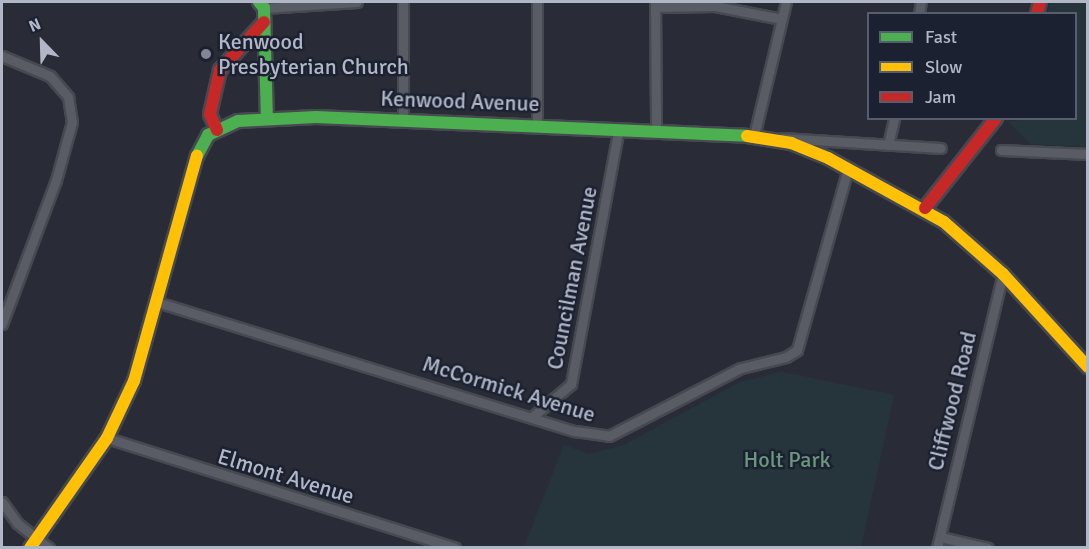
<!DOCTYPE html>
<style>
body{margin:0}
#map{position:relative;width:1089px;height:549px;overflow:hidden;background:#292c36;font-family:Signika,sans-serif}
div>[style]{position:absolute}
.green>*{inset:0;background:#26353c}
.roads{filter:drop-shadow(2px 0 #464950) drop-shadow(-2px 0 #464950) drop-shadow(0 2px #464950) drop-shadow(0 -2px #464950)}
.street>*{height:9px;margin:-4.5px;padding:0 4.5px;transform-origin:4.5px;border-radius:4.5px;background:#595c64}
.fast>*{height:12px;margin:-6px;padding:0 6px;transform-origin:6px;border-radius:6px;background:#4caf50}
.slow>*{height:12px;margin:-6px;padding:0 6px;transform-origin:6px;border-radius:6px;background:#ffc107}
.jam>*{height:12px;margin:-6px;padding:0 6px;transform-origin:6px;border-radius:6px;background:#c62828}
.dots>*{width:16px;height:16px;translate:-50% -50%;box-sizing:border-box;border:3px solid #1c2131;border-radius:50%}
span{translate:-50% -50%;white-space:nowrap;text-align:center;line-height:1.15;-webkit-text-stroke:5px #1c2131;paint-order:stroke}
.poi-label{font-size:22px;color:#b2b7c7}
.left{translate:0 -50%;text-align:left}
.street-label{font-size:22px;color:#b2b7c7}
.park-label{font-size:22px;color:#69987c}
.frame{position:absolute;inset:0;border:3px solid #b2b7c7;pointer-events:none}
.legend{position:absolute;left:867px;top:12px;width:210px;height:108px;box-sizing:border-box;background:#1c2131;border:2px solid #585d6d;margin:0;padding:8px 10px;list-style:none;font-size:18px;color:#b2b7c7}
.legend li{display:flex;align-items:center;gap:12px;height:30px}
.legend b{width:30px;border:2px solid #585d6d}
.north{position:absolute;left:12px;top:12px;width:60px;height:60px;-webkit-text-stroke:4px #1c2131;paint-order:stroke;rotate:337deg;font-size:16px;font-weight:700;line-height:24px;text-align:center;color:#b2b7c7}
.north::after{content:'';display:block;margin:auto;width:21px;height:27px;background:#b2b7c7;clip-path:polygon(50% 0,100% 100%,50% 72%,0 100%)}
</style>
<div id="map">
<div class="green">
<div style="clip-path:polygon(1050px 2px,1087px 2px,1087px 147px,1031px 144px,1007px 121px,1076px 118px,1076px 14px,1047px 13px)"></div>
<div style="clip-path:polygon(782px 372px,894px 395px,861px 547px,524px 547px,564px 445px,589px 454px,624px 445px,740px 382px)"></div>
</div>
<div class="roads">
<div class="street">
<div style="left:263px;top:2px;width:6px;rotate:81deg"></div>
<div style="left:264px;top:8px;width:93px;rotate:-3.7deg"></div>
<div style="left:403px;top:2px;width:117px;rotate:90deg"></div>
<div style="left:537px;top:2px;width:122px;rotate:90deg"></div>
<div style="left:655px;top:3px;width:126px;rotate:89.5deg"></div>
<div style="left:655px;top:7px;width:60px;rotate:-1deg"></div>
<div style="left:715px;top:6px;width:68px;rotate:11deg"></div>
<div style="left:919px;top:14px;width:12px;rotate:-81deg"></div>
<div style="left:2px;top:56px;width:52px;rotate:22.6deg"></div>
<div style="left:50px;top:76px;width:28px;rotate:49deg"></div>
<div style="left:68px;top:97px;width:25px;rotate:81deg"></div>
<div style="left:72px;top:122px;width:60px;rotate:105.4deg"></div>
<div style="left:56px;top:180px;width:154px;rotate:110.6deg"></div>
<div style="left:754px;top:136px;width:138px;rotate:-76.6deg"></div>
<div style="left:782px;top:138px;width:159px;rotate:3.6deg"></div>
<div style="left:888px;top:145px;width:28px;rotate:-77deg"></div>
<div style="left:1001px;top:150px;width:87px;rotate:2.6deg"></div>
<div style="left:157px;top:302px;width:437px;rotate:17.2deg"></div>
<div style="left:575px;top:431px;width:34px;rotate:8deg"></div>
<div style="left:609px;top:436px;width:148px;rotate:-27.3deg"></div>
<div style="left:741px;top:368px;width:46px;rotate:-13.7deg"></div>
<div style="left:786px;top:357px;width:13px;rotate:-32deg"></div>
<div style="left:797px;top:350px;width:189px;rotate:-74.3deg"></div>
<div style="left:532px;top:417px;width:51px;rotate:-40.2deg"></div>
<div style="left:571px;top:384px;width:260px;rotate:-79.4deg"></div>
<div style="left:107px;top:438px;width:365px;rotate:17.5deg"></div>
<div style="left:2px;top:502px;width:26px;rotate:54deg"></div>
<div style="left:17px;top:523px;width:41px;rotate:38deg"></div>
<div style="left:940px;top:537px;width:49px;rotate:12.9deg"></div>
<div style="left:937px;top:548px;width:282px;rotate:-76.5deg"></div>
</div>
<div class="fast">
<div style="left:259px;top:2px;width:8px;rotate:50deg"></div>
<div style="left:264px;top:8px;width:111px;rotate:88.5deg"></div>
<div style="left:197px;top:156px;width:24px;rotate:-62deg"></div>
<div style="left:208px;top:135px;width:33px;rotate:-25deg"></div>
<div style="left:238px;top:121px;width:78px;rotate:-2.9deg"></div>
<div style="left:316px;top:117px;width:431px;rotate:2.5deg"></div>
</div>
<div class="slow">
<div style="left:747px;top:136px;width:45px;rotate:9deg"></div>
<div style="left:791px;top:143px;width:40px;rotate:22deg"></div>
<div style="left:828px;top:158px;width:132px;rotate:28.9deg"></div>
<div style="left:944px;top:222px;width:79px;rotate:41.4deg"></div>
<div style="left:1003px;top:274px;width:126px;rotate:47.6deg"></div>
<div style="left:30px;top:548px;width:134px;rotate:-55deg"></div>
<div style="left:107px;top:438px;width:63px;rotate:-64.7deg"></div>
<div style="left:134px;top:381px;width:234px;rotate:-74.4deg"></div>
</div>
<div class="jam">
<div style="left:1037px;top:14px;width:12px;rotate:-76deg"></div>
<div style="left:217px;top:130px;width:17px;rotate:-114deg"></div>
<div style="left:210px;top:114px;width:45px;rotate:-77.2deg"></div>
<div style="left:220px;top:70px;width:65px;rotate:-47.5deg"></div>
<div style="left:925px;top:208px;width:115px;rotate:-51.7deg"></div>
</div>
</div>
<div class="dots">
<div style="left:206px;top:54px;background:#828694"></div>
</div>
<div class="poi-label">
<span class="left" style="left:218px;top:54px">Kenwood<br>Presbyterian Church</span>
</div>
<div class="street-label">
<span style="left:460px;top:101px;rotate:2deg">Kenwood Avenue</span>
<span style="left:572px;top:278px;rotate:-79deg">Councilman Avenue</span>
<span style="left:509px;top:389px;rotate:17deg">McCormick Avenue</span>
<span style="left:952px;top:401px;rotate:-76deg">Cliffwood Road</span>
<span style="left:286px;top:476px;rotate:17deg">Elmont Avenue</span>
</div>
<div class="park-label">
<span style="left:787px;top:460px">Holt Park</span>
</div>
<div class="frame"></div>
<ul class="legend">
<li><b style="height:8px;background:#4caf50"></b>Fast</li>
<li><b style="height:8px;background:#ffc107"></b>Slow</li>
<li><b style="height:8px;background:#c62828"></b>Jam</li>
</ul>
<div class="north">N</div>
</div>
